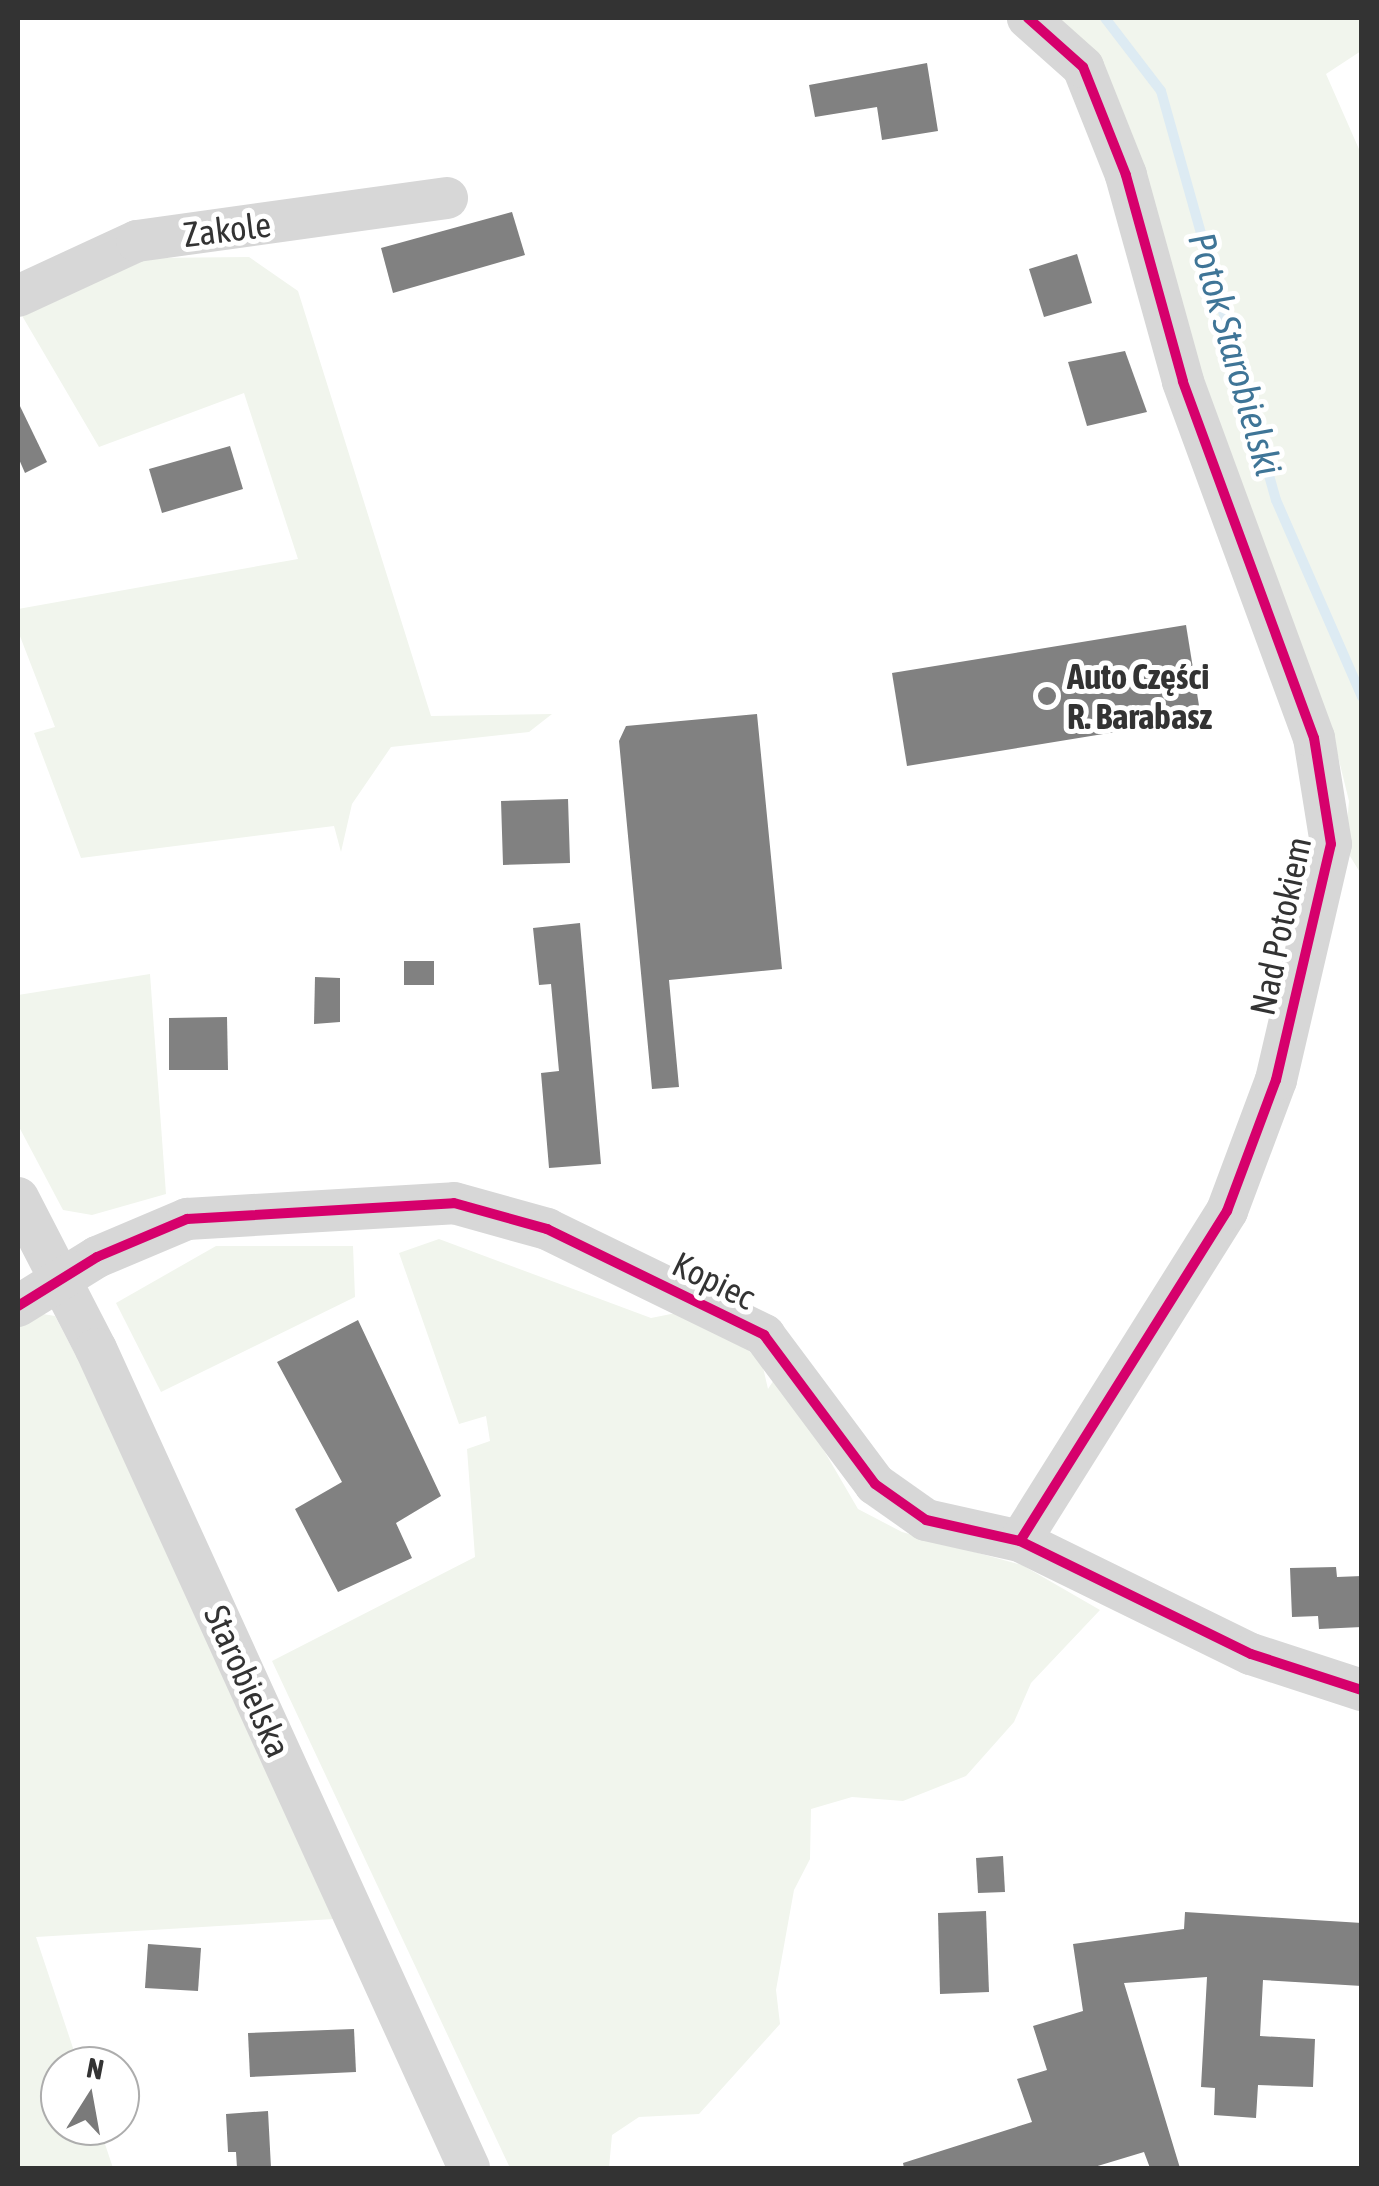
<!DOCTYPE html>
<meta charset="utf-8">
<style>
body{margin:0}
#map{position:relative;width:1379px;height:2186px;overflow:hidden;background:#fff;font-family:"Asap Condensed",sans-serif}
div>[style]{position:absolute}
.green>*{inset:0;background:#f1f5ed}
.stream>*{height:10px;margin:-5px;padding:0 5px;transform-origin:5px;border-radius:5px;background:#ddebf3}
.building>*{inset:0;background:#818181}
.minor>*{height:42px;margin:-21px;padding:0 21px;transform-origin:21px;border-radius:21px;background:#d7d7d7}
.cycleway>*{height:10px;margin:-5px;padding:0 5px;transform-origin:5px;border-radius:5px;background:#d6006c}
.dots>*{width:28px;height:28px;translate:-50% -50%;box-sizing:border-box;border:5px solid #fff;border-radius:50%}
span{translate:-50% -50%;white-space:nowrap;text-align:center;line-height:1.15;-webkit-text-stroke:10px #fff;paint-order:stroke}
.street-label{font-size:35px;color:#333}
.poi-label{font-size:35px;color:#333;font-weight:700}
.left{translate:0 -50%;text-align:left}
.water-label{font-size:38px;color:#3f7597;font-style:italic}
.frame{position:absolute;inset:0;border:20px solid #333;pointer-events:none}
.north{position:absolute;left:40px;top:2046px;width:100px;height:100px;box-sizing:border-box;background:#fff;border:2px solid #adadad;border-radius:50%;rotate:11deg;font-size:28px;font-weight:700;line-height:40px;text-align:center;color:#333}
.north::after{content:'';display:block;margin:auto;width:35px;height:45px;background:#7a7a7a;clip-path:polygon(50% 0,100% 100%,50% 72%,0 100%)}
</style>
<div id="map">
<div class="green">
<div style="clip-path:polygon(1058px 18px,1361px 18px,1361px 51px,1326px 74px,1362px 156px,1361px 874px,1345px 848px,1349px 801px,1332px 732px)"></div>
<div style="clip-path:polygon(249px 257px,298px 291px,431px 716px,552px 714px,529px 732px,391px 747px,352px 804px,341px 852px,334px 826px,81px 858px,34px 733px,55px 727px,18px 631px,18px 609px,298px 559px,244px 393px,99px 447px,21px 314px,147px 258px)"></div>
<div style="clip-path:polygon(150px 974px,166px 1194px,92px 1215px,63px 1210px,18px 1125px,18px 995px)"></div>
<div style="clip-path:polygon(439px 1239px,651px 1318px,686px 1311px,733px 1336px,762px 1363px,768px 1389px,777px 1375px,784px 1382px,858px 1509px,902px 1532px,1022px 1565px,1100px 1610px,1031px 1683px,1014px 1722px,966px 1776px,903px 1801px,852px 1797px,811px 1809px,810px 1859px,794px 1890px,776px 1990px,780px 2024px,699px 2114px,639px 2117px,612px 2135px,609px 2168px,510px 2168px,272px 1661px,475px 1557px,467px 1449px,490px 1441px,486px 1416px,459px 1424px,399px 1253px)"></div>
<div style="clip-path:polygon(216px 1246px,353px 1246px,355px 1297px,161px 1392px,116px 1303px)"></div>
<div style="clip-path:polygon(37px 1313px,55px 1316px,84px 1371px,334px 1919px,36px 1937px,79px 2066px,60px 2066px,60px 2126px,99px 2126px,113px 2168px,18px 2168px,18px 1324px)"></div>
</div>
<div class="stream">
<div style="left:1105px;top:18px;width:92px;rotate:52.5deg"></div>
<div style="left:1161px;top:91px;width:425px;rotate:74.3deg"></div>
<div style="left:1276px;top:500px;width:215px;rotate:66.4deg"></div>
</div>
<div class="building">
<div style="clip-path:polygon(927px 63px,938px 131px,882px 140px,877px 107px,815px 117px,809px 85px)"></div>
<div style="clip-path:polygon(512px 212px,525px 255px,393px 293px,381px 248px)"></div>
<div style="clip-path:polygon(1077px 254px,1092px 303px,1044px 317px,1029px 269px)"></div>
<div style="clip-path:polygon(1125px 351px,1147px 412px,1087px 426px,1068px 362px)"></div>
<div style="clip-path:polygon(18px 402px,47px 462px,25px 473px,18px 457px)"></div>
<div style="clip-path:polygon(230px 446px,243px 489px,162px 513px,149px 469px)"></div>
<div style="clip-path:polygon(1186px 625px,1201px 718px,907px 766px,892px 673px)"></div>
<div style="clip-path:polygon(757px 714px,782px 969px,669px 980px,679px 1087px,652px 1089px,619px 741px,626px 726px)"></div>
<div style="clip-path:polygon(568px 799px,570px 863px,503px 865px,501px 801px)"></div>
<div style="clip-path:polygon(580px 923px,601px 1164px,549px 1168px,541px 1073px,559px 1071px,551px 984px,539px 985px,533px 928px)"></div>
<div style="clip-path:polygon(404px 961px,434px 961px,434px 985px,404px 985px)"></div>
<div style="clip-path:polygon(315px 977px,340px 978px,340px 1022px,314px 1024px)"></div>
<div style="clip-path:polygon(227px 1017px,228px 1070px,169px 1070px,169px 1018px)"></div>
<div style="clip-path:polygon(358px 1320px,441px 1496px,396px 1523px,412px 1558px,338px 1592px,295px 1509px,342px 1482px,277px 1362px)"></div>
<div style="clip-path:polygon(1336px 1567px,1337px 1577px,1362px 1576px,1362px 1627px,1319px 1629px,1318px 1616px,1292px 1617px,1290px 1568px)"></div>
<div style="clip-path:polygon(1003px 1856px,1005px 1892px,978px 1893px,976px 1858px)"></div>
<div style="clip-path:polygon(986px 1911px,989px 1992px,940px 1994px,938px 1913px)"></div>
<div style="clip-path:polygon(1185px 1912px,1362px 1923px,1362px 1986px,1263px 1980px,1260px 2036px,1315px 2039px,1313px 2087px,1258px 2085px,1256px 2118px,1214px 2115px,1215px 2088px,1201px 2087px,1207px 1977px,1124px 1983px,1180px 2168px,1150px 2168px,1144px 2152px,1091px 2168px,904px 2168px,903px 2163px,1032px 2122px,1017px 2079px,1047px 2070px,1033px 2026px,1083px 2011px,1073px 1944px,1184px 1929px)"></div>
<div style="clip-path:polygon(148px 1944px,201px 1948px,198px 1991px,145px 1988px)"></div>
<div style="clip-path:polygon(354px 2029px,356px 2072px,250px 2077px,248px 2033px)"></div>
<div style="clip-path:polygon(268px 2111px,271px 2168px,237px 2168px,236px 2152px,228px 2152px,226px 2114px)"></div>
</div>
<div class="minor">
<div style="left:18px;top:296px;width:131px;rotate:-24.8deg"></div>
<div style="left:137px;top:241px;width:313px;rotate:-7.9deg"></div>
<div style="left:18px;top:1198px;width:170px;rotate:62.7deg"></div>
<div style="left:96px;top:1349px;width:900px;rotate:65.51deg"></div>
<div style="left:18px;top:1306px;width:93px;rotate:-31.8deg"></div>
<div style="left:97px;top:1257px;width:98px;rotate:-22.9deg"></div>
<div style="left:187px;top:1219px;width:267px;rotate:-3.4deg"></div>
<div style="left:454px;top:1203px;width:97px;rotate:15.6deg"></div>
<div style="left:547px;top:1229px;width:242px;rotate:26deg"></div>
<div style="left:764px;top:1335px;width:186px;rotate:53.3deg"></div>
<div style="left:875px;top:1484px;width:62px;rotate:35.2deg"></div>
<div style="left:926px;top:1520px;width:96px;rotate:12.6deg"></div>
<div style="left:1020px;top:1541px;width:257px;rotate:26.1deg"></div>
<div style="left:1251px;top:1654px;width:117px;rotate:18deg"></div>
<div style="left:1020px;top:1541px;width:390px;rotate:-57.9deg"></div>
<div style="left:1227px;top:1211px;width:140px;rotate:-69.5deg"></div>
<div style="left:1276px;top:1080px;width:242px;rotate:-76.9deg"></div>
<div style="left:1331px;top:844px;width:107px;rotate:-99.1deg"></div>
<div style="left:1314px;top:738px;width:380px;rotate:-110.2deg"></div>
<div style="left:1183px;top:381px;width:214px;rotate:-105.5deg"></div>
<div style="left:1126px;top:175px;width:116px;rotate:-111.7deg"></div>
<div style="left:1083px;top:67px;width:74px;rotate:-138.3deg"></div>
</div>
<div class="cycleway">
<div style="left:18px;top:1306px;width:93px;rotate:-31.8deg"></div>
<div style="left:97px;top:1257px;width:98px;rotate:-22.9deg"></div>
<div style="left:187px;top:1219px;width:267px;rotate:-3.4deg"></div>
<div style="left:454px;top:1203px;width:97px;rotate:15.6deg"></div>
<div style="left:547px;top:1229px;width:242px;rotate:26deg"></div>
<div style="left:764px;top:1335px;width:186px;rotate:53.3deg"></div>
<div style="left:875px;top:1484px;width:62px;rotate:35.2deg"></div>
<div style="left:926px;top:1520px;width:96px;rotate:12.6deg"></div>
<div style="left:1020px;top:1541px;width:257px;rotate:26.1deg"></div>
<div style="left:1251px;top:1654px;width:117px;rotate:18deg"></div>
<div style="left:1020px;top:1541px;width:390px;rotate:-57.9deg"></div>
<div style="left:1227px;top:1211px;width:140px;rotate:-69.5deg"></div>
<div style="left:1276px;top:1080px;width:242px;rotate:-76.9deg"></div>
<div style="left:1331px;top:844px;width:107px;rotate:-99.1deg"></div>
<div style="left:1314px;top:738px;width:380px;rotate:-110.2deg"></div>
<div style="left:1183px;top:381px;width:214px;rotate:-105.5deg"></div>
<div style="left:1126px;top:175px;width:116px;rotate:-111.7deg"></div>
<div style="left:1083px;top:67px;width:74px;rotate:-138.3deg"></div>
</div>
<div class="dots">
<div style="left:1047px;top:696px;background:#7a7a7a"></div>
</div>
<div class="street-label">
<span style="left:227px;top:229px;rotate:-7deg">Zakole</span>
<span style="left:1280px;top:926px;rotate:-78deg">Nad Potokiem</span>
<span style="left:714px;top:1280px;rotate:26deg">Kopiec</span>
<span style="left:248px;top:1681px;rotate:66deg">Starobielska</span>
</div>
<div class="poi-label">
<span class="left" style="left:1067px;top:696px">Auto Części<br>R. Barabasz</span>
</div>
<div class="water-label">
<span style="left:1235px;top:354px;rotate:74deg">Potok Starobielski</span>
</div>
<div class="frame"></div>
<div class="north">N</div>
</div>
